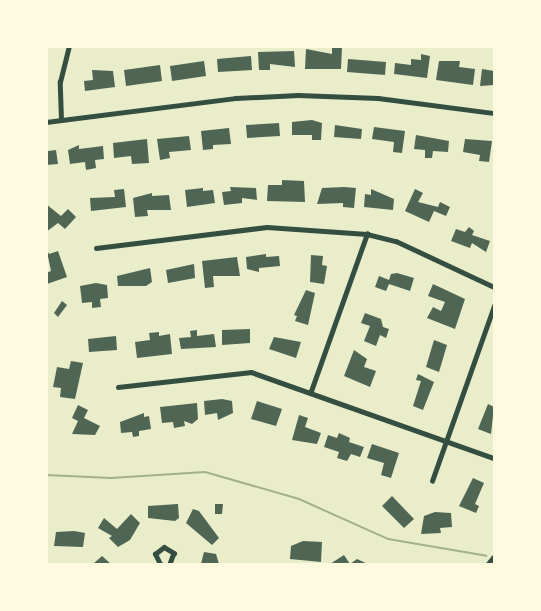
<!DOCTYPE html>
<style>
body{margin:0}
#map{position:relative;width:541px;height:611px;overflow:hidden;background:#e9edc9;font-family:Mulish,sans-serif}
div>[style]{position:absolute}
.stream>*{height:2px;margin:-1px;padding:0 1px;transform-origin:1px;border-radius:1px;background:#a3b18a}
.building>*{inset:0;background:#4f6655}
.minor>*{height:4.5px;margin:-2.25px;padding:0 2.25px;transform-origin:2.25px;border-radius:2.25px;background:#344e41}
.secondary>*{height:7px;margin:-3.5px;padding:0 3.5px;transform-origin:3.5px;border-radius:3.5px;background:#344e41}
span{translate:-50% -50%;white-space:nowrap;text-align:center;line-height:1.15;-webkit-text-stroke:5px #fefae0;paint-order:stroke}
.frame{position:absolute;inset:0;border:48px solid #fefae0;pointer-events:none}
</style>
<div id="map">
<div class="stream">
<div style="left:46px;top:475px;width:65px;rotate:2.6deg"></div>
<div style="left:111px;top:478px;width:94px;rotate:-3.7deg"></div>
<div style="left:205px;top:472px;width:98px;rotate:16deg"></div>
<div style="left:299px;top:499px;width:98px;rotate:24.2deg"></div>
<div style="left:388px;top:539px;width:100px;rotate:9.7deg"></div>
</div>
<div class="building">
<div style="clip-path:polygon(332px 46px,342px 47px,341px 69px,305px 69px,306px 49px,332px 54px)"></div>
<div style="clip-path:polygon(294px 51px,295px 67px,270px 64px,270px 70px,259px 70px,258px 52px)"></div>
<div style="clip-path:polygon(421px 54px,430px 56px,427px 78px,394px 74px,395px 63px,411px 65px,411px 59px,421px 60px)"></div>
<div style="clip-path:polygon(251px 56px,252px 70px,218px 72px,217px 59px)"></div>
<div style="clip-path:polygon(348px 59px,386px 62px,385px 75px,347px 72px)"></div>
<div style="clip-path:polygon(204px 61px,206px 76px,172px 81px,170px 66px)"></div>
<div style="clip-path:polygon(439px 61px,460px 61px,459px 67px,475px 69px,473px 85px,436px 80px)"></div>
<div style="clip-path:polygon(160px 65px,162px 81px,126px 86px,124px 70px)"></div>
<div style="clip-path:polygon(482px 69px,494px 71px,494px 85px,480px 86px)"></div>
<div style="clip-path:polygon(92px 70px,113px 71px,115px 87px,85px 91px,84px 81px,93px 80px)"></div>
<div style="clip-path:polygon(312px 120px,322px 123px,321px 140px,312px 140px,312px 135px,292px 135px,292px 122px)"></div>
<div style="clip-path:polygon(279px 123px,280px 136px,247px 138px,246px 125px)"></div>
<div style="clip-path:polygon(335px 125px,362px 129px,361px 139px,334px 137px)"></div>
<div style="clip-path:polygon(374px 127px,405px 131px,402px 153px,393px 152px,394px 142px,372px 139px)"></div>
<div style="clip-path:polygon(229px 128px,231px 144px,213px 145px,213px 149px,203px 150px,201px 131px)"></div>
<div style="clip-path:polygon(416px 135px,449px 141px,448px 152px,433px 151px,432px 158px,425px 158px,425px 150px,414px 149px)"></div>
<div style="clip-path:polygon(189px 136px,191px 150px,169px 152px,170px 158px,160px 160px,157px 139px)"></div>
<div style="clip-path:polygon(147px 139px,149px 163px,132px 164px,131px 156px,114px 158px,113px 143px)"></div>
<div style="clip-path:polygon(465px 139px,492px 141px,489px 162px,479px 161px,480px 155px,463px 152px)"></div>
<div style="clip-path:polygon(79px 145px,79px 149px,103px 146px,104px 159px,95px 160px,96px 168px,86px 170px,85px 162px,70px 164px,68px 150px)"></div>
<div style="clip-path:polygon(46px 146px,48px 151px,56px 150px,58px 164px,46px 165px)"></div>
<div style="clip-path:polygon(282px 180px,304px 181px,305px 202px,267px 201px,268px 185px,282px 185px)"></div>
<div style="clip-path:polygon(230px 187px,256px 188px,257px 200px,242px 198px,242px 203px,224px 205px,222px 192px,231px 191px)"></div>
<div style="clip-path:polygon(344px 187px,356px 188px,354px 208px,343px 207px,343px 203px,317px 204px,322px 188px)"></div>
<div style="clip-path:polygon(203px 188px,203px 191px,213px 190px,215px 203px,187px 207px,185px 190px)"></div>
<div style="clip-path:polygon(124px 189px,126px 207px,91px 211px,90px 198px,115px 197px,114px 190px)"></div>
<div style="clip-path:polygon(371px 189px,394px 199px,393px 210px,364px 207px,365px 194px,371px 195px)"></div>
<div style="clip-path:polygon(415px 189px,423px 193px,418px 202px,438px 207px,440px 202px,450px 207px,446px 216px,434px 211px,429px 222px,405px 211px)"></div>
<div style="clip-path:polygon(152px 193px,152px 196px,169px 195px,171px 210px,147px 210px,148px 216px,135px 217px,133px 198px)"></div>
<div style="clip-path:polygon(46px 204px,61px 216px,68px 209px,76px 217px,65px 229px,58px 223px,46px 232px)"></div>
<div style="clip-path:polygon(469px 227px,474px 231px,472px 235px,490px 241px,486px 252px,472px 243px,470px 248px,451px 241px,456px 229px,465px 232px)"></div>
<div style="clip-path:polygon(46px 247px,49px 254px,58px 251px,67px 277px,47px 284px,46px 273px,51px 271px)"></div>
<div style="clip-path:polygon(266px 254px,266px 257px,279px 256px,280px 266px,259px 268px,259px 272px,247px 269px,246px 257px)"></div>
<div style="clip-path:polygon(311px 255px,323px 256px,322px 265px,327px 266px,324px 284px,310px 282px)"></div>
<div style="clip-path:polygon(237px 257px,240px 276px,213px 276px,214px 287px,205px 288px,202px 261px)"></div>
<div style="clip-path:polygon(194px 264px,195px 278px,168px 283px,166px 270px)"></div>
<div style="clip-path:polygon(150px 268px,152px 282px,146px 286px,118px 286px,117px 276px)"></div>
<div style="clip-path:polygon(397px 273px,414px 278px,410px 291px,389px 284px,386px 291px,375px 287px,379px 276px,389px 280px,391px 274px)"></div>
<div style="clip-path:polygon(96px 283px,107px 285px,108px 298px,100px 299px,101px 307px,92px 308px,92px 302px,82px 303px,80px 286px)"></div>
<div style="clip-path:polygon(433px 284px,465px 299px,455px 329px,427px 318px,433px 307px,441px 311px,445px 302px,428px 296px)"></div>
<div style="clip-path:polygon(306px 290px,315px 293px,308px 325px,295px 321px,297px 316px,294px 315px)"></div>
<div style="clip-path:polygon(62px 301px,67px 305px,58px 317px,54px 313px)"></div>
<div style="clip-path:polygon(365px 313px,381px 319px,383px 327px,389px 329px,386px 338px,380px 335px,376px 346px,364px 341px,370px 326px,361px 323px)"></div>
<div style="clip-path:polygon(250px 329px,250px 343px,222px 345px,222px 330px)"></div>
<div style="clip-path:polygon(197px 330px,197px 336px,214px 334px,216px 347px,181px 349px,179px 338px,191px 337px,190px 331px)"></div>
<div style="clip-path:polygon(159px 332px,159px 336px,170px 334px,172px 354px,137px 358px,135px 342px,150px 340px,149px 333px)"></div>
<div style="clip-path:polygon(116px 336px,117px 350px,89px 352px,88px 339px)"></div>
<div style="clip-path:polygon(274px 337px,301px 342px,296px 358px,269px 349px)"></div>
<div style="clip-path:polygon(434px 340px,447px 345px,439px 372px,426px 367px)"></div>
<div style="clip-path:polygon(354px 350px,367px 359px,364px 367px,376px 371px,370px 387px,344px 376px)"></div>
<div style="clip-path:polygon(71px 361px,83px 363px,75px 399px,60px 397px,61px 388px,53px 387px,57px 367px,69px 369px)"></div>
<div style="clip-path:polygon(418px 374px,434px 382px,423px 410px,413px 406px,421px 381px,416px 380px)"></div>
<div style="clip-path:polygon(222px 399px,232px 401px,233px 413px,218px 420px,217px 413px,205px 415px,204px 401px)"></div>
<div style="clip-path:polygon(257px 401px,282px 409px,276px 426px,251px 419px)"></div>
<div style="clip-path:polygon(197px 403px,198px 419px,192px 424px,184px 421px,185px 426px,174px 428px,173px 422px,162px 423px,160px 407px)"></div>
<div style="clip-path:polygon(488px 404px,494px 407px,491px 434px,478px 429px)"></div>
<div style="clip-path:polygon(78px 405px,88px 410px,84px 418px,100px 426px,95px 435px,72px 434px,78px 421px,72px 418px)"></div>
<div style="clip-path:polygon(144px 413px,144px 417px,149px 416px,151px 429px,139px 431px,139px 436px,133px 437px,132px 432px,121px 433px,120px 422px)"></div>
<div style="clip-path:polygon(299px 415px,308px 418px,305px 427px,321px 433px,317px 444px,292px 440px)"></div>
<div style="clip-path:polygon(339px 433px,350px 438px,349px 442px,364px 447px,360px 457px,351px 454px,347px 461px,337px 458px,339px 452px,324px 447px,328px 435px,337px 438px)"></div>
<div style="clip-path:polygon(372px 444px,399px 453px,391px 478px,381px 475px,384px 463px,367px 458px)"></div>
<div style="clip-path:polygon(473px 478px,484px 483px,475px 504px,479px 506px,476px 513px,459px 506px)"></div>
<div style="clip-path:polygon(392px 496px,414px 519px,404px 528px,382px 506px)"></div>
<div style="clip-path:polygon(178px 504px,179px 518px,175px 521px,148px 518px,148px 506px)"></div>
<div style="clip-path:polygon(215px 504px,223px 504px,222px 514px,215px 514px)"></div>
<div style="clip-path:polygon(193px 509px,199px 511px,219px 538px,212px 545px,186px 523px)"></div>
<div style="clip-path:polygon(435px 512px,451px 513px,452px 527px,440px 528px,441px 533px,421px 534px,424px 516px)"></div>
<div style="clip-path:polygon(131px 514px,140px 523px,130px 540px,118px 547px,109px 538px,112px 536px,98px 528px,104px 518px,117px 529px)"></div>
<div style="clip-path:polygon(74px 531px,85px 533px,83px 547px,54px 546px,56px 532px)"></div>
<div style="clip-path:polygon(303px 541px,322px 542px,321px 562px,290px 559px,291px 546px)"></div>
<div style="clip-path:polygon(204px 552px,216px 554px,219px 564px,201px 564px)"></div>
<div style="clip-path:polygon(344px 555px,350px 564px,357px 559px,368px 564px,330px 564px)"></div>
<div style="clip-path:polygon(102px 556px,111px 564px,93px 564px)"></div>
</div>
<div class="minor">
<div style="left:61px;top:120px;width:38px;rotate:-92deg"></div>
<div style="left:60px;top:82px;width:37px;rotate:-76deg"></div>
<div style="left:46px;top:122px;width:192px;rotate:-7.2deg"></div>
<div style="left:236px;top:98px;width:62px;rotate:-2.8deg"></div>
<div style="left:298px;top:95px;width:80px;rotate:2.1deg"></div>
<div style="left:378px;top:98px;width:117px;rotate:7.4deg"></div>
<div style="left:96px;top:248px;width:172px;rotate:-7deg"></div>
<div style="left:267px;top:227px;width:100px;rotate:4deg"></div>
<div style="left:367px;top:234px;width:30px;rotate:14deg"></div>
<div style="left:396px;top:241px;width:108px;rotate:25.1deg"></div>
<div style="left:118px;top:387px;width:134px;rotate:-6.4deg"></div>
<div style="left:251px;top:372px;width:258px;rotate:19.5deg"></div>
<div style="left:311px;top:391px;width:167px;rotate:-70.4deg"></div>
<div style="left:432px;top:481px;width:186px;rotate:-70.5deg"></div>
<div style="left:160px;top:564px;width:11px;rotate:-117deg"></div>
<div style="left:155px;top:554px;width:11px;rotate:-38deg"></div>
<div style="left:164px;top:547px;width:12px;rotate:31deg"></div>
<div style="left:174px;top:553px;width:12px;rotate:110deg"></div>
</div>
<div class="secondary">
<div style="left:489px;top:564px;width:8px;rotate:-50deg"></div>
</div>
<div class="frame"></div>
</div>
